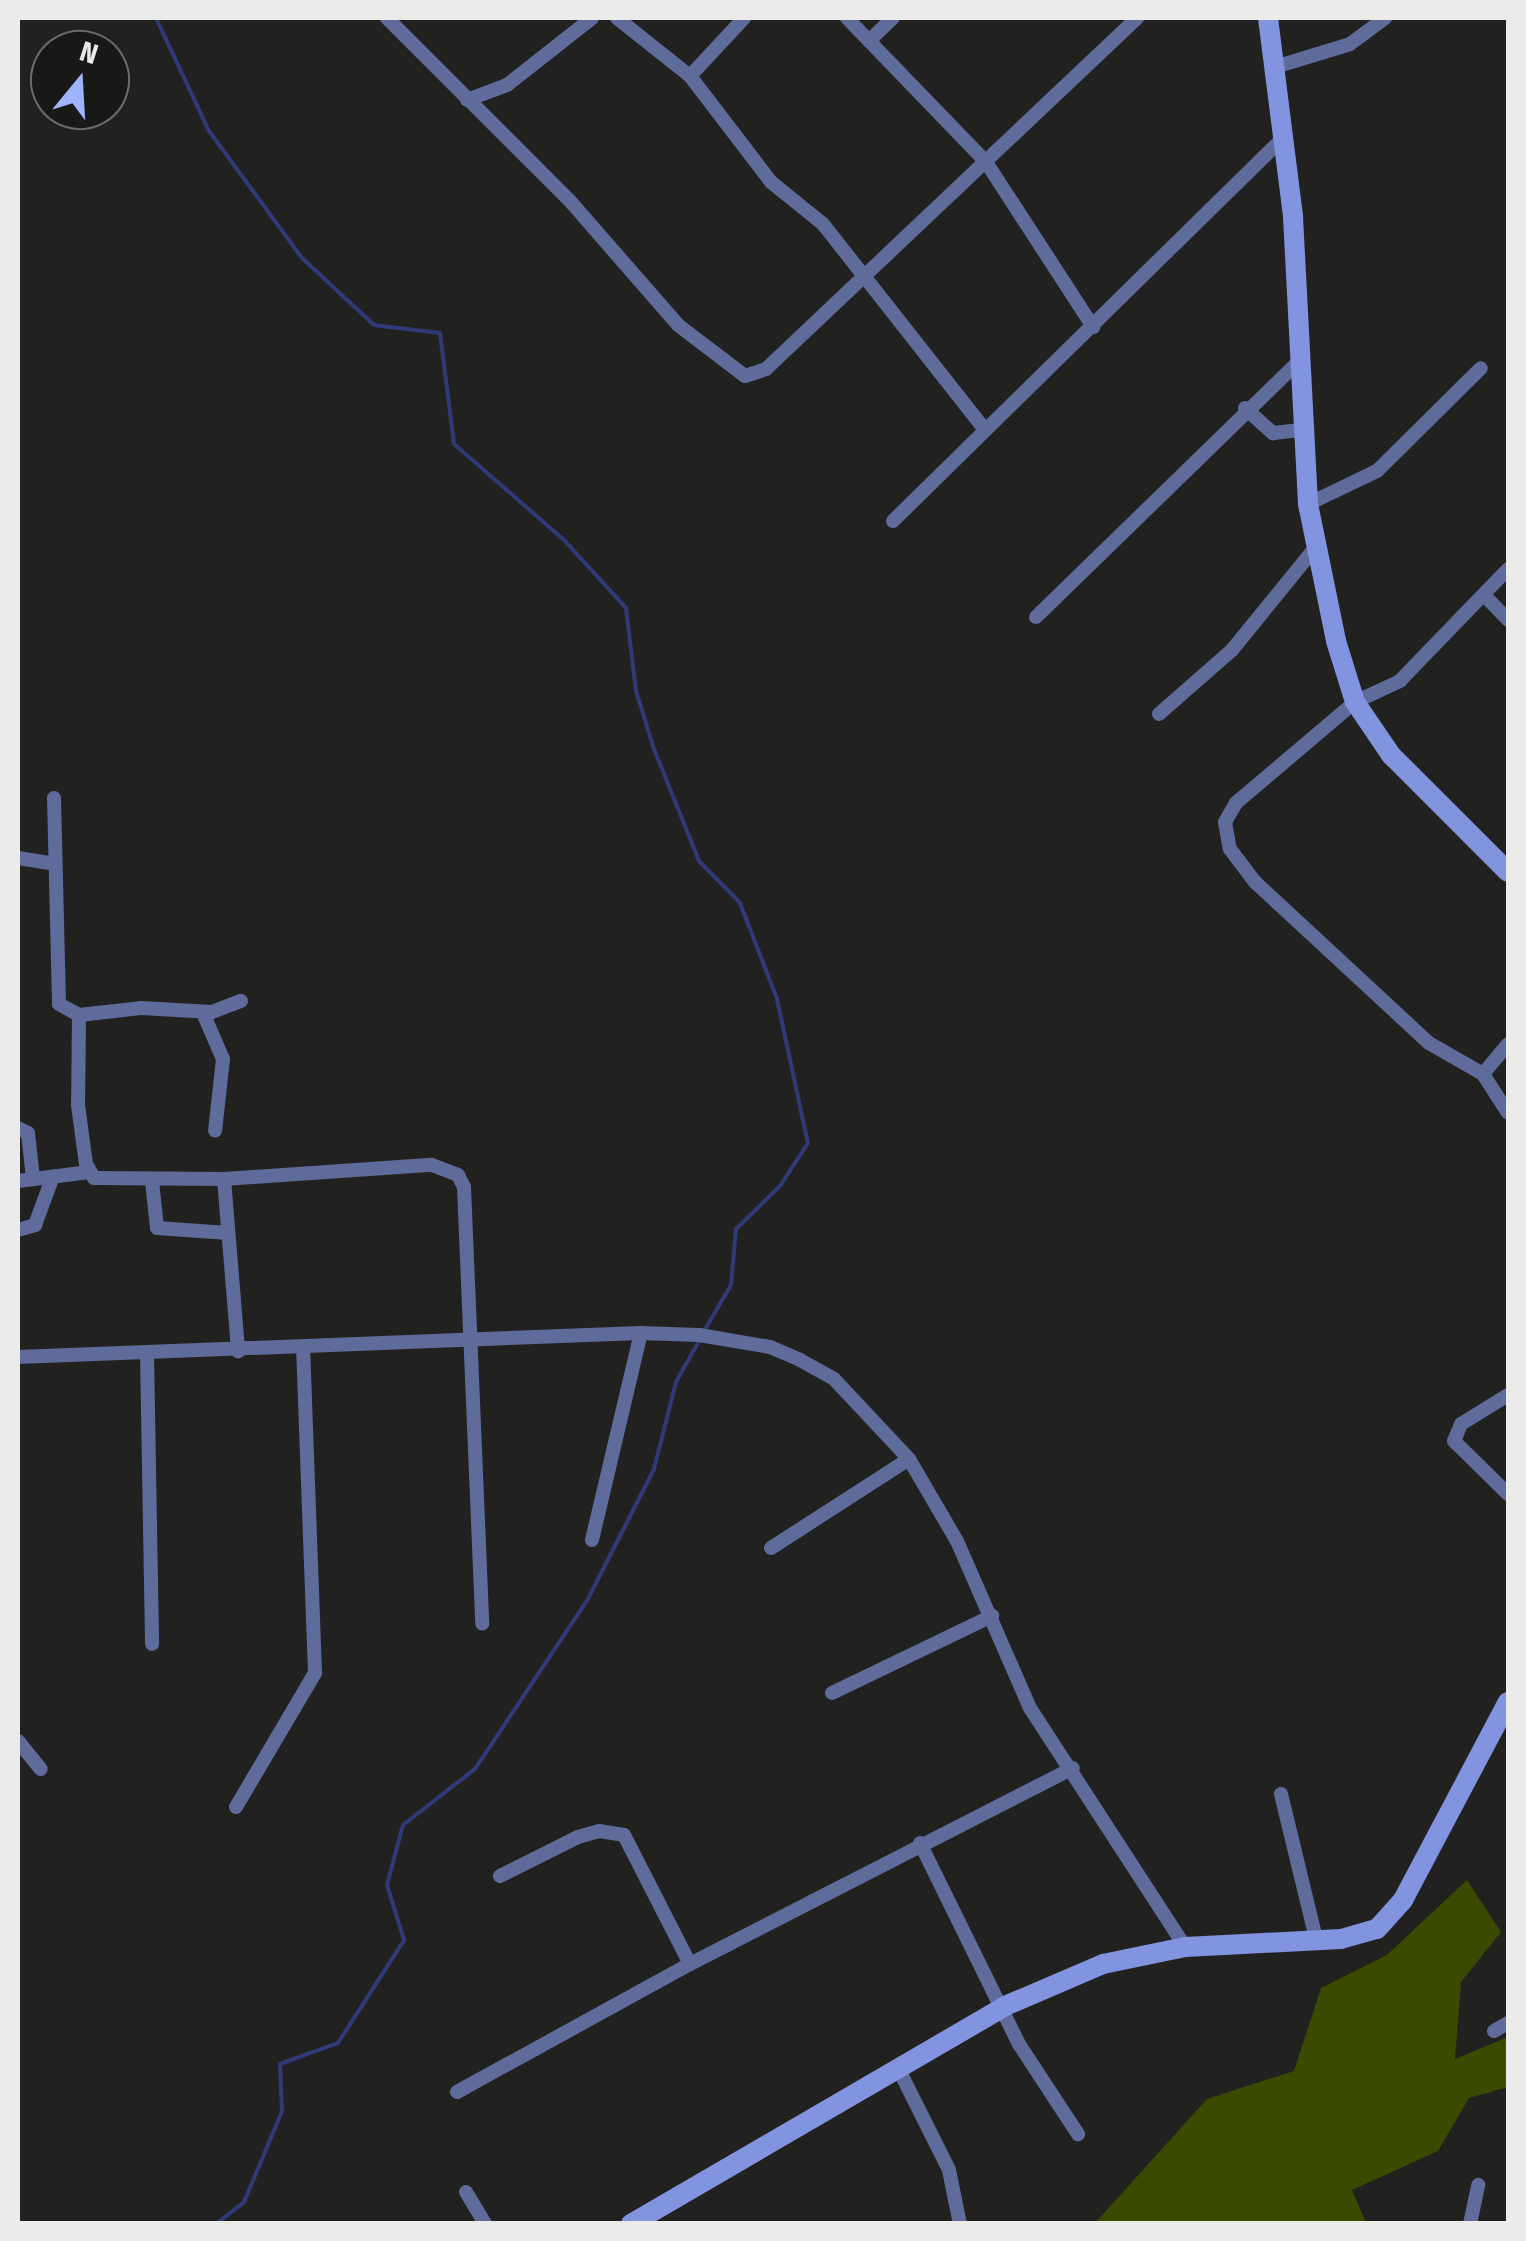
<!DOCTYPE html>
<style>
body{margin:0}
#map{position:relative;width:1526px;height:2241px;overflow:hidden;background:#212220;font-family:"Fira Sans Condensed",sans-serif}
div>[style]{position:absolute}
.green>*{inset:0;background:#3a4b00}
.stream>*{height:4px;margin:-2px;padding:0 2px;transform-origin:2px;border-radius:2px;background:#2f3a79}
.street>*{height:14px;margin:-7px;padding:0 7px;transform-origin:7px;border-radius:7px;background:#5f6b9a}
.secondary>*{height:20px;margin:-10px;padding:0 10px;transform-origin:10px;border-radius:10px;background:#8293df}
span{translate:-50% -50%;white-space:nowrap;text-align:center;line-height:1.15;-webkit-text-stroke:10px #181917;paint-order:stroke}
.frame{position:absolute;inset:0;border:20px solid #ebecea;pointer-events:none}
.north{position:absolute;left:30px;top:30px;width:100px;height:100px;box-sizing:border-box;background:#181917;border:2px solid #6c6d6b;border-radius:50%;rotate:18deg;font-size:28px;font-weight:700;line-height:40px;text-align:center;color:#ebecea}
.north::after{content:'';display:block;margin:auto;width:35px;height:45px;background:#a0b3fd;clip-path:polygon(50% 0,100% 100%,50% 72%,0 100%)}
</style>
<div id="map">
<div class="green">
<div style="clip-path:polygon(1467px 1880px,1501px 1932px,1461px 1982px,1455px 2059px,1508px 2037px,1508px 2087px,1469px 2098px,1438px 2151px,1352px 2190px,1366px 2223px,1095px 2223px,1207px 2099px,1294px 2071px,1321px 1988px,1387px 1955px)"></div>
</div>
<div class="stream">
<div style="left:156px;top:18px;width:125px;rotate:64.9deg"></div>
<div style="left:209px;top:131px;width:157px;rotate:53.8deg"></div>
<div style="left:302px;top:258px;width:98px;rotate:42.9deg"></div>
<div style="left:374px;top:325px;width:66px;rotate:6.9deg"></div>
<div style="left:440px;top:333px;width:112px;rotate:82.8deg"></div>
<div style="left:454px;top:444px;width:146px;rotate:41.1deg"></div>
<div style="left:564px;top:540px;width:92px;rotate:47.6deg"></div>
<div style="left:626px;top:608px;width:84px;rotate:83.1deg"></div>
<div style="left:636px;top:691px;width:61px;rotate:72.8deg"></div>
<div style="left:654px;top:749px;width:121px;rotate:68.1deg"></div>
<div style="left:699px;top:861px;width:59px;rotate:45.7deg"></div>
<div style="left:740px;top:903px;width:103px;rotate:68.9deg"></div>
<div style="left:777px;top:999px;width:147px;rotate:77.9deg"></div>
<div style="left:808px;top:1143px;width:51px;rotate:123.1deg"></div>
<div style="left:780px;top:1186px;width:62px;rotate:135.7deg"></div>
<div style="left:736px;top:1229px;width:56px;rotate:95.1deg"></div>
<div style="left:731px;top:1285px;width:56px;rotate:120.3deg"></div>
<div style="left:216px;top:2224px;width:36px;rotate:-38deg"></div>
<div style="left:244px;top:2202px;width:99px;rotate:-67.3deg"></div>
<div style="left:282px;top:2111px;width:47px;rotate:-92.4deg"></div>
<div style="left:280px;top:2064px;width:62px;rotate:-19.9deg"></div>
<div style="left:338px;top:2043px;width:122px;rotate:-57.3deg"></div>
<div style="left:404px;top:1940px;width:58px;rotate:-107.2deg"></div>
<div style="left:387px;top:1885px;width:62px;rotate:-75.1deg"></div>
<div style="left:403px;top:1825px;width:91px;rotate:-37.9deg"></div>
<div style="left:475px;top:1769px;width:204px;rotate:-56.4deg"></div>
<div style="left:588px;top:1599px;width:146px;rotate:-63.1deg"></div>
<div style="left:654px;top:1469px;width:90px;rotate:-75.8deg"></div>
<div style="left:676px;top:1382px;width:47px;rotate:-60.7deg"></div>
</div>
<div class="street">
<div style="left:387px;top:18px;width:259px;rotate:45deg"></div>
<div style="left:570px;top:201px;width:164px;rotate:48.9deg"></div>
<div style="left:678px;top:325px;width:84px;rotate:37.3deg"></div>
<div style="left:745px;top:376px;width:22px;rotate:-18deg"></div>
<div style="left:766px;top:369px;width:511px;rotate:-43.41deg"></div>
<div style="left:617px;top:18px;width:93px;rotate:38.5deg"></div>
<div style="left:690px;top:76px;width:133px;rotate:52.6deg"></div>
<div style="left:771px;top:182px;width:67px;rotate:38.9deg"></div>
<div style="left:823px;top:224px;width:262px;rotate:51.8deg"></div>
<div style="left:847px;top:18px;width:200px;rotate:46deg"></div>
<div style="left:986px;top:162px;width:197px;rotate:57deg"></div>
<div style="left:869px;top:41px;width:33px;rotate:-44deg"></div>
<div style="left:1275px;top:67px;width:78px;rotate:-17deg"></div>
<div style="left:1350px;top:44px;width:44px;rotate:-36.6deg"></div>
<div style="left:690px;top:76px;width:79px;rotate:-47deg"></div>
<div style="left:467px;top:100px;width:43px;rotate:-20.6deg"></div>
<div style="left:507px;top:85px;width:108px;rotate:-38.2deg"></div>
<div style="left:1245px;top:408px;width:38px;rotate:42deg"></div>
<div style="left:1273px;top:433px;width:31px;rotate:-6deg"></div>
<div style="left:1308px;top:504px;width:76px;rotate:-25.6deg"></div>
<div style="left:1377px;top:471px;width:146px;rotate:-44.7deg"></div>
<div style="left:893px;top:521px;width:545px;rotate:-44.48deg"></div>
<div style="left:1508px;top:569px;width:156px;rotate:134deg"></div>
<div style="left:1400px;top:681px;width:50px;rotate:155deg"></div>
<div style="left:1355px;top:702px;width:156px;rotate:139.7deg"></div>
<div style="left:1236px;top:803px;width:22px;rotate:120deg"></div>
<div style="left:1225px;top:822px;width:27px;rotate:80deg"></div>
<div style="left:1230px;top:849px;width:41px;rotate:52.9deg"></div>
<div style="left:1255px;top:882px;width:237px;rotate:42.8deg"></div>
<div style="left:1429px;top:1043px;width:62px;rotate:29.9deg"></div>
<div style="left:1483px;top:1074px;width:46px;rotate:57.3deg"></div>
<div style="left:1484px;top:595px;width:35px;rotate:46deg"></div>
<div style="left:1036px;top:617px;width:370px;rotate:-44.2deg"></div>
<div style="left:1159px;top:714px;width:97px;rotate:-41.2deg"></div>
<div style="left:1232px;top:650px;width:132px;rotate:-50.9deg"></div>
<div style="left:54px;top:798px;width:206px;rotate:88.6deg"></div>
<div style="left:59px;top:1004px;width:23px;rotate:29deg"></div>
<div style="left:79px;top:1015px;width:62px;rotate:-6.4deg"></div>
<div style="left:141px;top:1008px;width:71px;rotate:3.2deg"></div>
<div style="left:212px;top:1012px;width:31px;rotate:-21deg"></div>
<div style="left:18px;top:858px;width:37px;rotate:9deg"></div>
<div style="left:203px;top:1013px;width:50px;rotate:66.5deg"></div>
<div style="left:223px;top:1059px;width:72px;rotate:96.3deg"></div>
<div style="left:79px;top:1015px;width:90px;rotate:90.6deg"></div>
<div style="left:78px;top:1105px;width:60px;rotate:82.3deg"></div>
<div style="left:86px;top:1164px;width:16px;rotate:60deg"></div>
<div style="left:94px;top:1178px;width:130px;rotate:0.4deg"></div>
<div style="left:224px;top:1179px;width:208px;rotate:-3.9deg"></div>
<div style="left:432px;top:1165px;width:28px;rotate:21deg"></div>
<div style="left:458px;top:1175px;width:13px;rotate:63deg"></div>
<div style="left:464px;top:1187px;width:437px;rotate:87.6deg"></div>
<div style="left:1483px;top:1074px;width:39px;rotate:-50deg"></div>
<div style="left:18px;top:1128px;width:11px;rotate:27deg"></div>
<div style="left:28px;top:1133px;width:45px;rotate:83.7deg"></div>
<div style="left:224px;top:1179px;width:173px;rotate:85.3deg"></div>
<div style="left:18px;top:1181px;width:72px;rotate:-7.2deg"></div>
<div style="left:152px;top:1181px;width:47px;rotate:83.9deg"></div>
<div style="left:157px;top:1228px;width:71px;rotate:4deg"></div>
<div style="left:18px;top:1230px;width:18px;rotate:-16deg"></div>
<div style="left:35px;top:1225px;width:49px;rotate:-69.7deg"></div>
<div style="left:147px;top:1353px;width:291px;rotate:89deg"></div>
<div style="left:18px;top:1357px;width:623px;rotate:-2.21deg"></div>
<div style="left:641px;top:1333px;width:58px;rotate:2deg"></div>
<div style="left:699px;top:1335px;width:72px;rotate:9.6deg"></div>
<div style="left:770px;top:1347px;width:33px;rotate:23deg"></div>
<div style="left:800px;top:1360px;width:39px;rotate:29deg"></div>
<div style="left:834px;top:1379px;width:110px;rotate:46.8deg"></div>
<div style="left:909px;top:1459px;width:95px;rotate:59.7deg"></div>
<div style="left:957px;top:1541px;width:182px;rotate:66.4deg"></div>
<div style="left:1030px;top:1708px;width:285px;rotate:57deg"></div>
<div style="left:1508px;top:1395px;width:55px;rotate:148.3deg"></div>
<div style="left:1461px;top:1424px;width:18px;rotate:112deg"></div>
<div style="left:1454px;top:1441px;width:76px;rotate:44.5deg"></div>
<div style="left:592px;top:1540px;width:213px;rotate:-76.7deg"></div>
<div style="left:771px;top:1548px;width:164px;rotate:-32.8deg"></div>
<div style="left:832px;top:1693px;width:178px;rotate:-25.7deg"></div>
<div style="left:18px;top:1741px;width:36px;rotate:51deg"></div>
<div style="left:1281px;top:1794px;width:149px;rotate:76.4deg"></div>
<div style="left:236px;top:1807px;width:156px;rotate:-59.5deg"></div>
<div style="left:315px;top:1673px;width:323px;rotate:-92.1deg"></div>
<div style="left:920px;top:1843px;width:224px;rotate:63.8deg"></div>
<div style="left:1019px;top:2044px;width:108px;rotate:56.8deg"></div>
<div style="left:500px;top:1876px;width:87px;rotate:-26.6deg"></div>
<div style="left:578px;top:1837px;width:22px;rotate:-16deg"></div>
<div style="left:599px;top:1831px;width:25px;rotate:9deg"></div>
<div style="left:624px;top:1835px;width:145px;rotate:62.9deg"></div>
<div style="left:1494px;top:2031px;width:16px;rotate:-30deg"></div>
<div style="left:897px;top:2066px;width:116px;rotate:63.4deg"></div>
<div style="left:949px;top:2170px;width:55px;rotate:78.5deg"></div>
<div style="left:457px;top:2092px;width:266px;rotate:-28.8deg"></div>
<div style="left:690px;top:1964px;width:430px;rotate:-27.1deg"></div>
<div style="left:466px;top:2192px;width:37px;rotate:59deg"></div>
<div style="left:1470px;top:2224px;width:40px;rotate:-78deg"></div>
</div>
<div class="secondary">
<div style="left:1268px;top:18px;width:201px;rotate:82.8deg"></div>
<div style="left:1293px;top:217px;width:287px;rotate:87deg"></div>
<div style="left:1308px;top:504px;width:140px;rotate:78.4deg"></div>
<div style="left:1336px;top:641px;width:64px;rotate:72.7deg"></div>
<div style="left:1355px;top:702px;width:64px;rotate:55.8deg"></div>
<div style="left:1391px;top:755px;width:165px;rotate:45deg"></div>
<div style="left:631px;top:2224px;width:433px;rotate:-30.2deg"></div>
<div style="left:1005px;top:2006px;width:107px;rotate:-23.2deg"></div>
<div style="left:1103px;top:1964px;width:84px;rotate:-11.7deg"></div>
<div style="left:1185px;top:1947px;width:156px;rotate:-2.9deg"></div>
<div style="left:1341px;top:1939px;width:37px;rotate:-16deg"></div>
<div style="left:1377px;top:1929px;width:39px;rotate:-48deg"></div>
<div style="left:1403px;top:1900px;width:224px;rotate:-62.1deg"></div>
</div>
<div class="frame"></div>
<div class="north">N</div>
</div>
